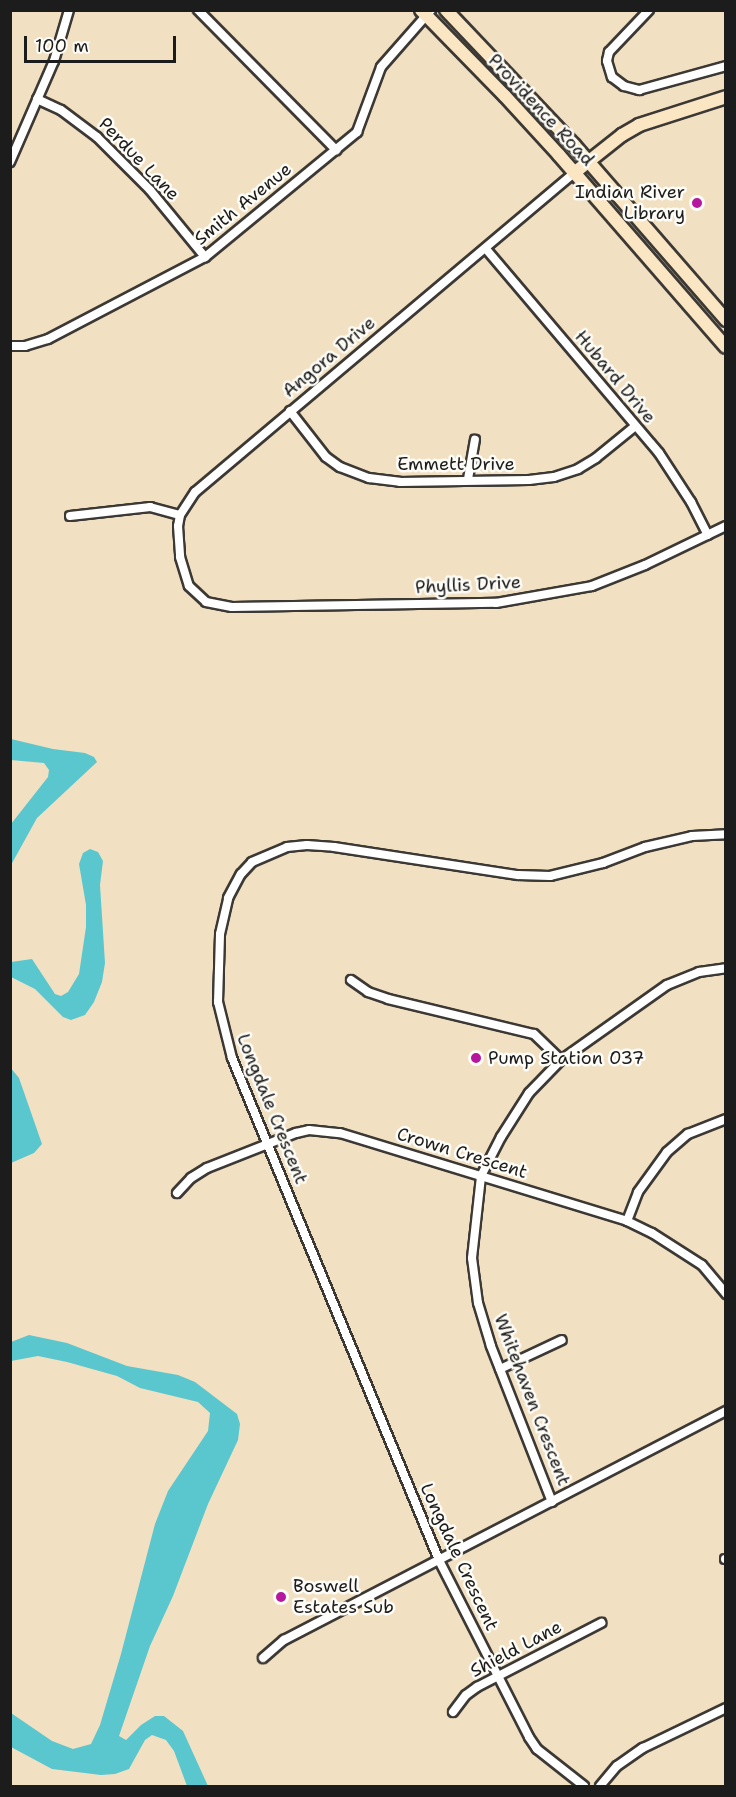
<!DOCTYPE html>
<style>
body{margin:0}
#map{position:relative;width:736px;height:1797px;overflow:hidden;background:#f2e0c2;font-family:"Shantell Sans",sans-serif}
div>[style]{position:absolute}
.water>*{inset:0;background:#5ac7cf}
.roads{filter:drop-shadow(2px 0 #3c3935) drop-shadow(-2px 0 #3c3935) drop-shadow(0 2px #3c3935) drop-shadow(0 -2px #3c3935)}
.street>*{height:8px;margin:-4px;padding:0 4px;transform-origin:4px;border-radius:4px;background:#fff}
.secondary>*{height:12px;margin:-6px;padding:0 6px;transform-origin:6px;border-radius:6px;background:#fbe6c4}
.dots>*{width:16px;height:16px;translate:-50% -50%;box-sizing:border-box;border:3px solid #fdfcf7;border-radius:50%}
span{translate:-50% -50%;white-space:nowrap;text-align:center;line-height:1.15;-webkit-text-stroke:5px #fdfcf7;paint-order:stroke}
.street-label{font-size:18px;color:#1c1c1c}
.poi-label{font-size:18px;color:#1c1c1c}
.right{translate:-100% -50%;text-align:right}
.left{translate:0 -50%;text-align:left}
.frame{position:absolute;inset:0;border:12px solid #1c1c1c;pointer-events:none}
.scale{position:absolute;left:24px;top:36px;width:152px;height:27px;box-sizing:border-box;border:3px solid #1c1c1c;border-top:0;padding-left:8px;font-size:18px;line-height:21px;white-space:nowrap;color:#1c1c1c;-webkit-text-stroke:4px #fdfcf7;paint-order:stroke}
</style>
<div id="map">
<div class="water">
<div style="clip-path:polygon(11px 739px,53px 749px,85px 753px,94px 757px,97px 762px,37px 818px,11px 865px,11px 824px,48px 777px,49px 770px,44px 763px,11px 760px)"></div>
<div style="clip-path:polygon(90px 849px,98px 852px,103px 861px,100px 885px,105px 963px,102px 982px,94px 1002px,85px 1015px,71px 1020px,63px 1017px,35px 989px,11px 977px,11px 962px,32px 959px,55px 994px,61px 996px,68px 992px,79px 974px,86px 927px,86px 905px,79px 864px,83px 853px)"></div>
<div style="clip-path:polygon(10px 1067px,19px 1078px,42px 1144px,34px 1153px,11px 1163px)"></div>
<div style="clip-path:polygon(29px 1335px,67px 1343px,127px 1366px,178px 1375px,195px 1382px,237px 1414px,240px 1424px,238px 1440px,208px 1504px,173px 1596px,150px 1646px,119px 1736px,126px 1740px,141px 1725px,155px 1716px,164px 1716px,183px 1731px,208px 1786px,187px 1786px,174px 1751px,166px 1740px,152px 1735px,145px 1740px,129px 1769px,115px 1774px,101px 1775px,52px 1769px,11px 1747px,11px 1713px,52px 1741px,73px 1749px,91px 1744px,100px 1725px,121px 1654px,155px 1524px,168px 1491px,208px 1431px,210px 1413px,198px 1402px,140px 1388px,117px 1376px,67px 1362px,38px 1356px,11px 1361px,11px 1342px)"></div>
</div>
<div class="roads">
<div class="street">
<div style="left:198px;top:10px;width:197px;rotate:45.4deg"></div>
<div style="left:649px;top:10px;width:58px;rotate:133.6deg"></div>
<div style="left:609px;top:52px;width:9px;rotate:103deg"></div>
<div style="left:607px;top:61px;width:17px;rotate:73deg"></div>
<div style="left:612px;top:77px;width:15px;rotate:37deg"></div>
<div style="left:624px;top:86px;width:16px;rotate:15deg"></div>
<div style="left:639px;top:90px;width:90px;rotate:-15.4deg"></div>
<div style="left:37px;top:99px;width:26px;rotate:25deg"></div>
<div style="left:61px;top:110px;width:45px;rotate:36.9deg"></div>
<div style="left:97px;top:137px;width:75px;rotate:45deg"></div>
<div style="left:150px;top:190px;width:87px;rotate:50.6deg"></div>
<div style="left:10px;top:162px;width:110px;rotate:-66.5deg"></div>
<div style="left:54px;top:61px;width:53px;rotate:-73.6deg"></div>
<div style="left:574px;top:173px;width:495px;rotate:139.9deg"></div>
<div style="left:195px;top:492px;width:27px;rotate:123deg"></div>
<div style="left:180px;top:515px;width:11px;rotate:100deg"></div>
<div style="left:178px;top:526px;width:31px;rotate:86deg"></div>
<div style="left:180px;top:557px;width:30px;rotate:73deg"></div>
<div style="left:189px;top:586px;width:23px;rotate:43deg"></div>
<div style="left:206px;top:602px;width:26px;rotate:11deg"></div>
<div style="left:232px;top:607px;width:264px;rotate:-0.9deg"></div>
<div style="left:496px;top:603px;width:97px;rotate:-10deg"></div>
<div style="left:592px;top:586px;width:57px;rotate:-21.6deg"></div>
<div style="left:645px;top:565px;width:90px;rotate:-25.7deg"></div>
<div style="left:486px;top:249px;width:267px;rotate:49.7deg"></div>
<div style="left:659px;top:453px;width:59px;rotate:56.9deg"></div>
<div style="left:691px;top:502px;width:37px;rotate:63deg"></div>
<div style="left:10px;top:346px;width:15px"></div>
<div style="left:25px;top:346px;width:24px;rotate:-17deg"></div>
<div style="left:48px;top:339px;width:177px;rotate:-27.6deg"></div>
<div style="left:205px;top:257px;width:197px;rotate:-39.4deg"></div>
<div style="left:357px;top:132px;width:69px;rotate:-69.7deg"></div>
<div style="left:381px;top:67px;width:76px;rotate:-48.7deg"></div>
<div style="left:290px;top:411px;width:58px;rotate:52deg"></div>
<div style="left:326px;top:457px;width:17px;rotate:36deg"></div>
<div style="left:340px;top:467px;width:31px;rotate:21deg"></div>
<div style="left:369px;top:478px;width:31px;rotate:7deg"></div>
<div style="left:400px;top:482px;width:129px;rotate:-0.9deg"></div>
<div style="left:529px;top:480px;width:25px;rotate:-7deg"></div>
<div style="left:554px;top:477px;width:25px;rotate:-18deg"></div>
<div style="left:578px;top:469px;width:21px;rotate:-31deg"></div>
<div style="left:596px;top:458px;width:49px;rotate:-39.2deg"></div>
<div style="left:468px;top:479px;width:40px;rotate:-80deg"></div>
<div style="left:70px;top:516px;width:81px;rotate:-6.4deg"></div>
<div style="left:150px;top:507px;width:31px;rotate:15deg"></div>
<div style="left:351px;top:980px;width:21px;rotate:35deg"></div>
<div style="left:368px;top:992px;width:21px;rotate:19deg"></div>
<div style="left:388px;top:999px;width:150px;rotate:13.5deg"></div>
<div style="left:534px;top:1034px;width:37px;rotate:44deg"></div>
<div style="left:177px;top:1193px;width:21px;rotate:-47deg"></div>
<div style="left:191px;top:1178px;width:19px;rotate:-32deg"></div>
<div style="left:207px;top:1168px;width:96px;rotate:-21.5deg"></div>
<div style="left:296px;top:1133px;width:13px;rotate:-13deg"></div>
<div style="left:309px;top:1130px;width:31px;rotate:6deg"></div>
<div style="left:340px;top:1133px;width:300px;rotate:17deg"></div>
<div style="left:627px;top:1221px;width:28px;rotate:26deg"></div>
<div style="left:652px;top:1233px;width:59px;rotate:32.6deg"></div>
<div style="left:702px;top:1265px;width:38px;rotate:50deg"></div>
<div style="left:627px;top:1221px;width:31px;rotate:-69deg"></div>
<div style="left:638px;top:1192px;width:49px;rotate:-54.1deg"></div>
<div style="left:667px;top:1152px;width:28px;rotate:-41deg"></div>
<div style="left:688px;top:1134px;width:41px;rotate:-21.5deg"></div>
<div style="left:500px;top:1369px;width:68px;rotate:-25.1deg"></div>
<div style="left:552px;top:1502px;width:168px;rotate:-111.4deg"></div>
<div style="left:491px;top:1346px;width:45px;rotate:-106.8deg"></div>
<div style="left:478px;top:1303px;width:45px;rotate:-97.6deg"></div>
<div style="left:472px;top:1258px;width:82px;rotate:-83.7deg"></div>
<div style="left:481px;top:1176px;width:44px;rotate:-62.9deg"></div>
<div style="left:501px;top:1137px;width:52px;rotate:-57.5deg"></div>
<div style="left:529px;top:1093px;width:46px;rotate:-45.9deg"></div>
<div style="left:561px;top:1060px;width:130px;rotate:-35.3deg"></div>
<div style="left:667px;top:985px;width:35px;rotate:-22deg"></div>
<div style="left:699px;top:972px;width:27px;rotate:-8deg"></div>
<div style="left:725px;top:1559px;width:1px"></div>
<div style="left:263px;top:1658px;width:28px;rotate:-41deg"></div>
<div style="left:284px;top:1640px;width:498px;rotate:-27.4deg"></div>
<div style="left:453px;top:1712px;width:21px;rotate:-53deg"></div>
<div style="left:466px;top:1695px;width:14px;rotate:-36deg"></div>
<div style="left:477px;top:1687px;width:140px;rotate:-27.3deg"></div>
<div style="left:584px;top:1786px;width:60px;rotate:-141.8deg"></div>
<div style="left:537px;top:1749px;width:14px;rotate:-124deg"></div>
<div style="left:529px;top:1737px;width:199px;rotate:-117deg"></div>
<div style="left:439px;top:1560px;width:543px;rotate:-112.41deg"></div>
<div style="left:232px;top:1058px;width:58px;rotate:-104deg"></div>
<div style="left:218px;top:1002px;width:68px;rotate:-88.3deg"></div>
<div style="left:220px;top:934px;width:37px;rotate:-77deg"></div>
<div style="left:228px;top:898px;width:27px;rotate:-62deg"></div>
<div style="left:241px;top:874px;width:16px;rotate:-47deg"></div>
<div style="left:252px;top:862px;width:38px;rotate:-23deg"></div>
<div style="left:287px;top:847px;width:20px;rotate:-6deg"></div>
<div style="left:307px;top:845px;width:27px;rotate:4deg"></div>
<div style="left:334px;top:847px;width:186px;rotate:8.7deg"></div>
<div style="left:518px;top:875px;width:32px;rotate:2deg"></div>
<div style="left:550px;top:876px;width:55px;rotate:-13.8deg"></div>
<div style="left:603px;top:863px;width:45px;rotate:-20.9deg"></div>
<div style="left:645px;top:847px;width:48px;rotate:-13.2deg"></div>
<div style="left:692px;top:836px;width:34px;rotate:-3deg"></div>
<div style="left:600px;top:1786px;width:26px;rotate:-50deg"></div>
<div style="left:617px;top:1766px;width:32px;rotate:-35deg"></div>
<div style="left:643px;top:1748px;width:92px;rotate:-25.7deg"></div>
</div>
<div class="secondary">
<div style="left:421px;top:10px;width:120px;rotate:45.7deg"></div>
<div style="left:505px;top:96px;width:80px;rotate:47.5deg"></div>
<div style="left:559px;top:155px;width:254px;rotate:49deg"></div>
<div style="left:446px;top:10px;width:186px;rotate:46.5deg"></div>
<div style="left:574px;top:145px;width:232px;rotate:49deg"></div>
<div style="left:574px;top:173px;width:61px;rotate:-38.4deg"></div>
<div style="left:622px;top:135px;width:20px;rotate:-30deg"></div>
<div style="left:639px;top:125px;width:91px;rotate:-17.8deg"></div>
</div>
</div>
<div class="dots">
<div style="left:697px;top:203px;background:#b5179e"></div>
<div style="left:476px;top:1058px;background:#b5179e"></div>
<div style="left:281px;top:1597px;background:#b5179e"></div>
</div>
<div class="street-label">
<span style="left:541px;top:110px;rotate:47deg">Providence Road</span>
<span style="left:139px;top:159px;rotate:46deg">Perdue Lane</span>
<span style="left:243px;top:204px;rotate:-39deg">Smith Avenue</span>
<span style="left:329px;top:357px;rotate:-40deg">Angora Drive</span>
<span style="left:615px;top:377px;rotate:50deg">Hubard Drive</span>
<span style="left:456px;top:464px">Emmett Drive</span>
<span style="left:468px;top:585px;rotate:-3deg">Phyllis Drive</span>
<span style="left:272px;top:1109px;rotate:68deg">Longdale Crescent</span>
<span style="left:462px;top:1153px;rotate:17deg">Crown Crescent</span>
<span style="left:532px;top:1400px;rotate:69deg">Whitehaven Crescent</span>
<span style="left:459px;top:1557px;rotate:65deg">Longdale Crescent</span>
<span style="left:516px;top:1649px;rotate:-28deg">Shield Lane</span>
</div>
<div class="poi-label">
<span class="right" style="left:685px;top:203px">Indian River<br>Library</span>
<span class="left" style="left:488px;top:1058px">Pump Station 037</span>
<span class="left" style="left:293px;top:1597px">Boswell<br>Estates Sub</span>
</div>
<div class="frame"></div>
<div class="scale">100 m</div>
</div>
